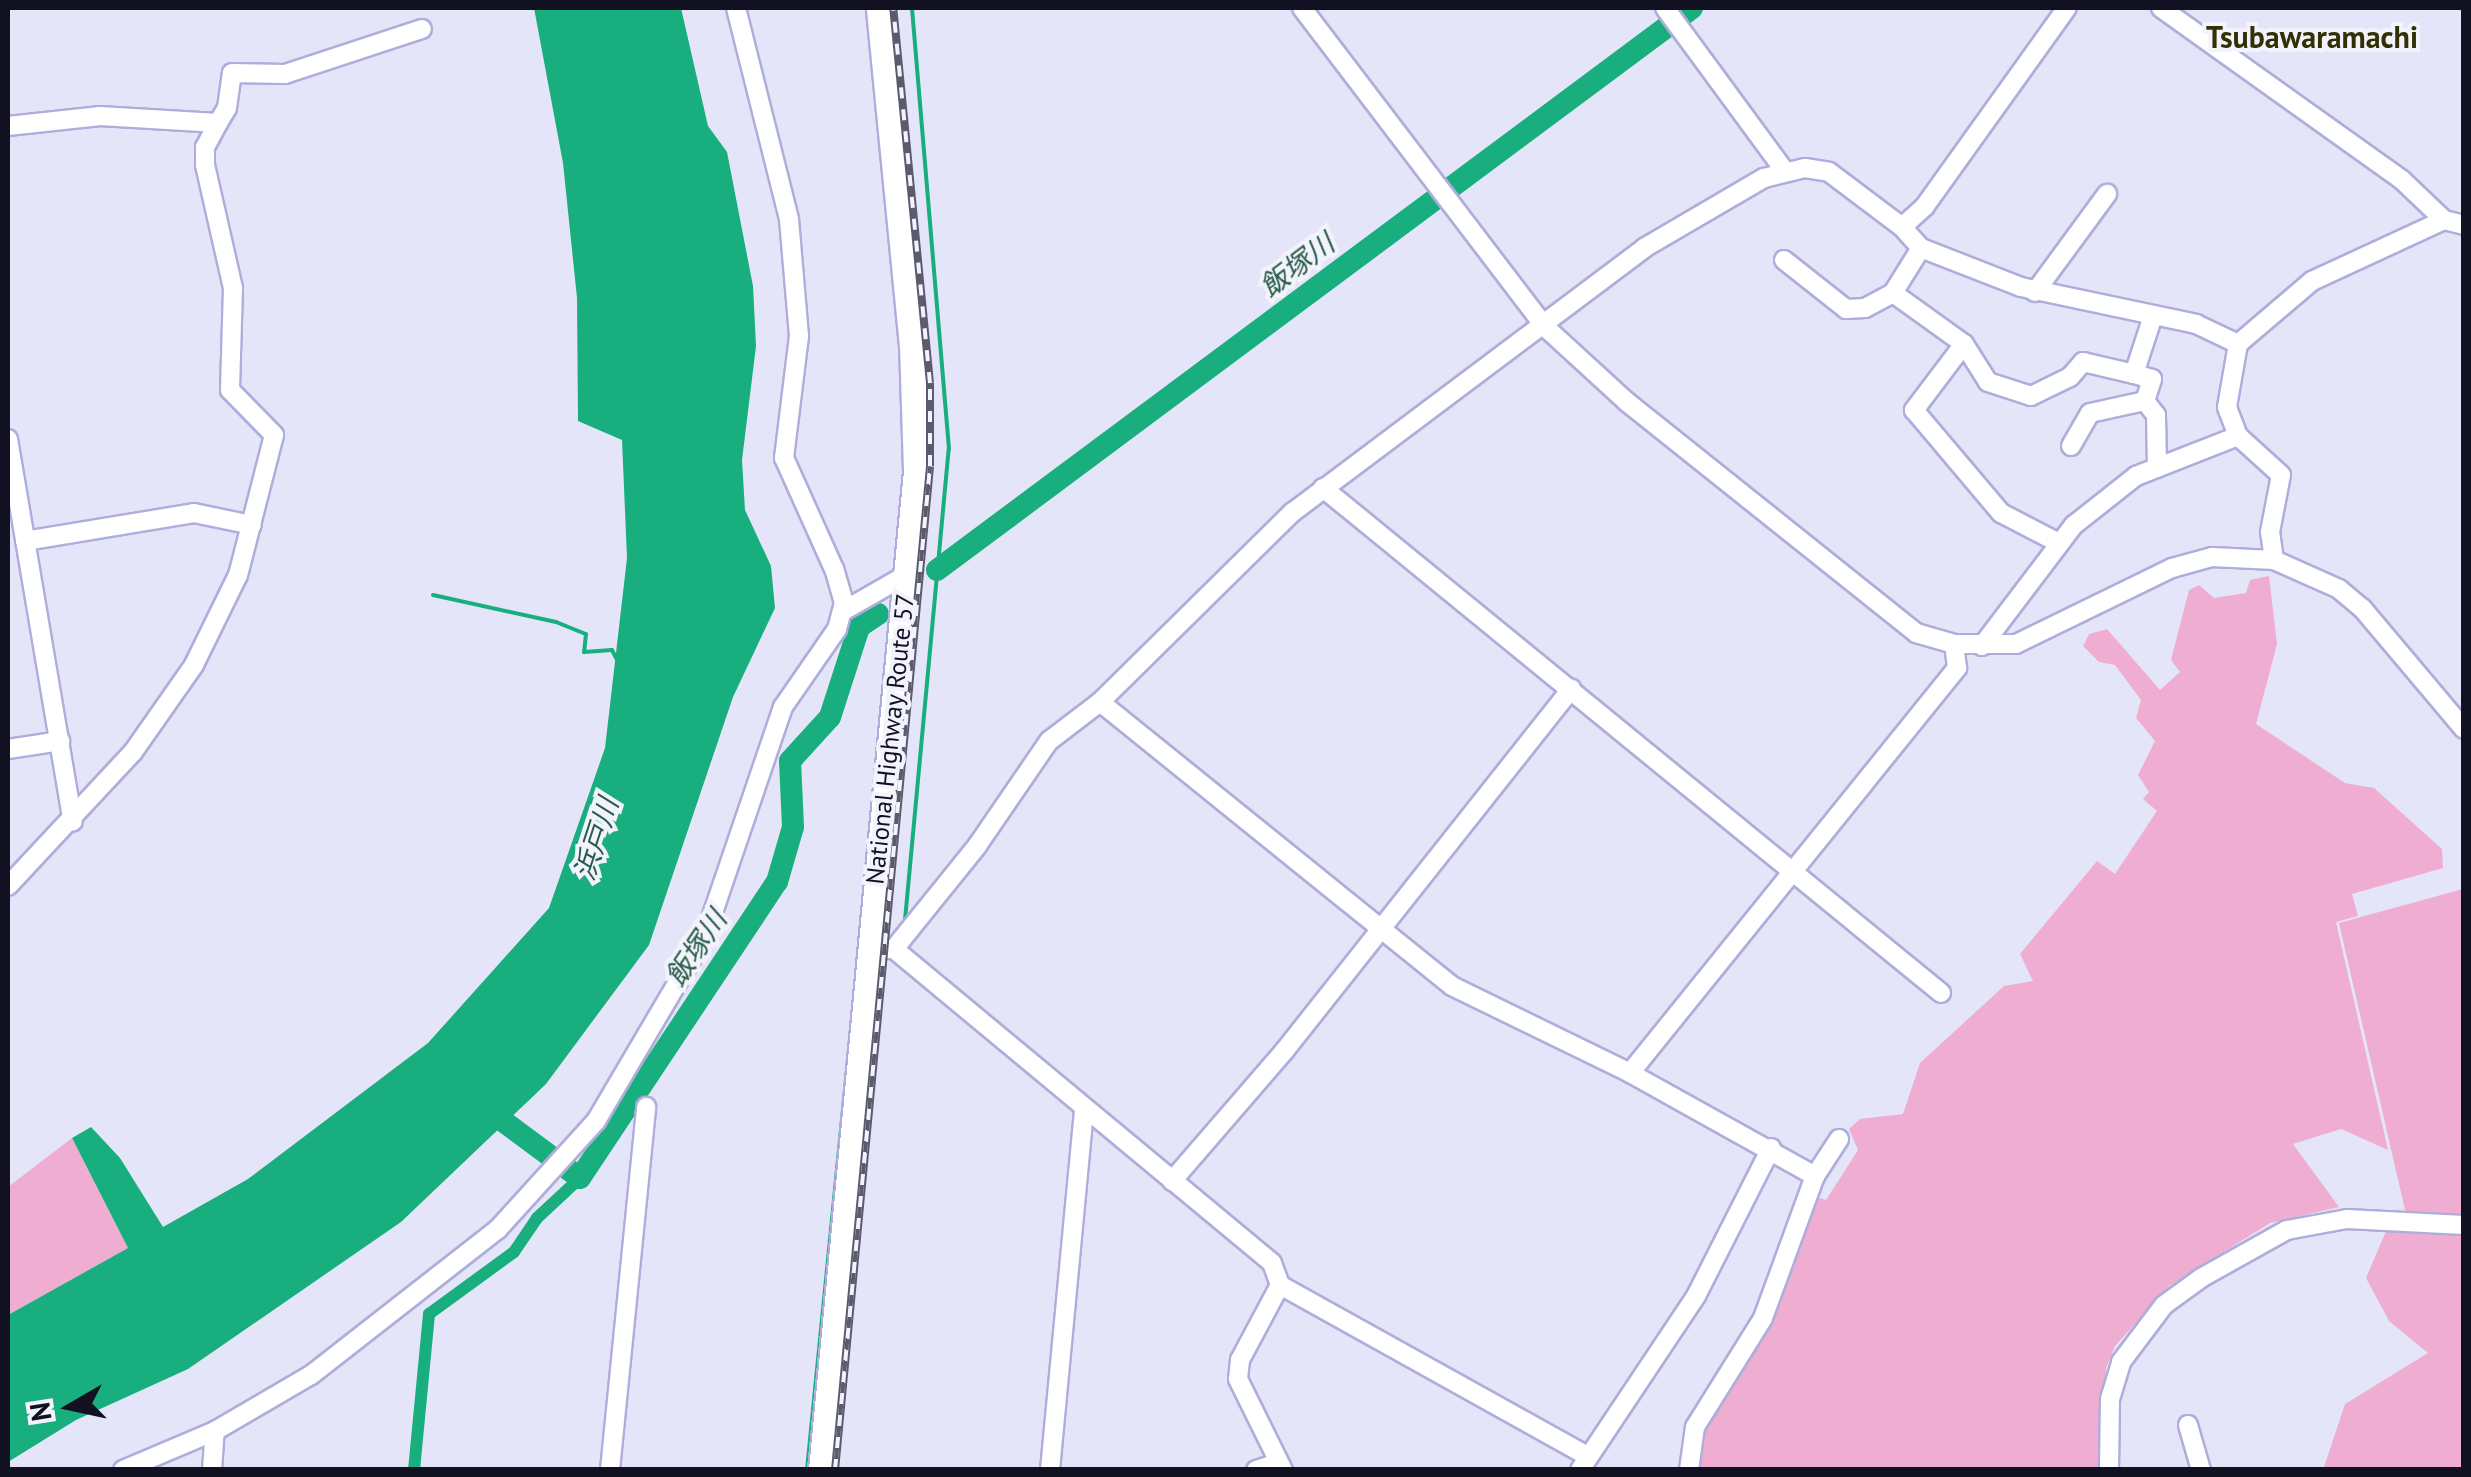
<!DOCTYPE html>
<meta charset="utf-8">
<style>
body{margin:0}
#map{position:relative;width:2471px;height:1477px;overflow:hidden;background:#e5e5f9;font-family:"PT Sans","Noto Sans JP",sans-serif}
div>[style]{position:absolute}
.green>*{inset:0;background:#efadd2}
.water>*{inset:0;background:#18ae7e}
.stream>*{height:4px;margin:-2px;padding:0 2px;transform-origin:2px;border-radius:2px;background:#18ae7e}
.canal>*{height:12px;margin:-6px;padding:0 6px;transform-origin:6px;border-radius:6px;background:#18ae7e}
.river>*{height:22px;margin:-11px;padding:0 11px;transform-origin:11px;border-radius:11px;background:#18ae7e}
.roads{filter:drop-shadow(2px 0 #aeaedc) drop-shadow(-2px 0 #aeaedc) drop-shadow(0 2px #aeaedc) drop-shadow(0 -2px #aeaedc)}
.minor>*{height:18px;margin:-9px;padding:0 9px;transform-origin:9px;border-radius:9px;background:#fff}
.highway>*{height:25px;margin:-12.5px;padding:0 12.5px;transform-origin:12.5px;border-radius:12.5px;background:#fff}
.rail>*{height:8px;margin-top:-4px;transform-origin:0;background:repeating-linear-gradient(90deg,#f3f3fd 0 11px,#5b5b6d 0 22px);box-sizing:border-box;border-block:2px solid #5b5b6d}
span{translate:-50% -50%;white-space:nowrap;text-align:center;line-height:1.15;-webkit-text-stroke:8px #f3f3fd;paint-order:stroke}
.street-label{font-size:25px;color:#121122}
.water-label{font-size:28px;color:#285c47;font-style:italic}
.quarter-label{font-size:30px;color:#343005;font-weight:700}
.frame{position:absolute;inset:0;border:10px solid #121122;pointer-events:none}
.north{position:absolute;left:20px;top:1357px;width:100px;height:100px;-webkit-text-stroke:8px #f3f3fd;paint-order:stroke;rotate:261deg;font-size:28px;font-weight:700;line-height:40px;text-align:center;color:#121122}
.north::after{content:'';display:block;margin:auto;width:35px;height:45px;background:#121122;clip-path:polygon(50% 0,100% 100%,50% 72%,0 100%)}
</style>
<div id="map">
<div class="green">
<div style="clip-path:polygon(2269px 576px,2277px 644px,2256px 724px,2345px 783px,2374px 788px,2442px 849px,2443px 868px,2352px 894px,2358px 916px,2336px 922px,2388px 1150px,2341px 1129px,2293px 1144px,2339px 1207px,2270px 1223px,2169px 1286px,2115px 1346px,2106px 1368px,2101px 1469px,1694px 1470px,1699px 1427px,1813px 1196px,1826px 1200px,1858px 1150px,1849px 1129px,1860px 1119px,1903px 1114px,1920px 1063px,2004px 986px,2033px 981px,2020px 954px,2097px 861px,2115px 874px,2157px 811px,2143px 799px,2149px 792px,2138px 775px,2155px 741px,2136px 718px,2141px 700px,2115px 665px,2099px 662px,2083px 646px,2089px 634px,2107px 629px,2160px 690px,2180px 672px,2171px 660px,2189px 590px,2199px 585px,2214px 598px,2246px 593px,2250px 580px)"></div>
<div style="clip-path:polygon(2463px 889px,2463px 1469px,2323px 1470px,2345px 1404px,2428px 1353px,2389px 1321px,2366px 1278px,2390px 1222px,2408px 1223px,2339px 923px)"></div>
<div style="clip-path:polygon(72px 1138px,128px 1248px,8px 1315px,8px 1187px)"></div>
</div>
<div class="water">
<div style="clip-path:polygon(534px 8px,681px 8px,708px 126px,727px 152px,753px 286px,756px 346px,742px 460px,745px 510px,771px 566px,775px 608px,733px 697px,649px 945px,546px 1084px,401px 1222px,188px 1369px,76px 1420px,8px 1462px,8px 1315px,128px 1248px,72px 1138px,91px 1127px,120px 1158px,163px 1227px,248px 1179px,428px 1043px,549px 908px,605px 748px,627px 558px,622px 440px,578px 421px,577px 298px,563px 163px)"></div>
</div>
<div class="stream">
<div style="left:433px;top:595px;width:126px;rotate:12.4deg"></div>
<div style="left:556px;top:622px;width:32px;rotate:22deg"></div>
<div style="left:586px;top:634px;width:18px;rotate:96deg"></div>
<div style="left:584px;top:652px;width:28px;rotate:-4deg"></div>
<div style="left:612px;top:650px;width:11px;rotate:63deg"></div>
<div style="left:905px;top:920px;width:473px;rotate:-84.7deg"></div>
<div style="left:949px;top:449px;width:443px;rotate:-94.8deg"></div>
<div style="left:807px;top:1470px;width:469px;rotate:-84.3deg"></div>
</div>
<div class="canal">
<div style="left:414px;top:1470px;width:157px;rotate:-84.5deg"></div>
<div style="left:429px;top:1314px;width:105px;rotate:-36.1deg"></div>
<div style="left:514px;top:1252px;width:41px;rotate:-55.9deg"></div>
<div style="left:537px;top:1218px;width:59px;rotate:-42.9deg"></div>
</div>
<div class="river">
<div style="left:937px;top:570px;width:941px;rotate:-36.66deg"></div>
<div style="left:484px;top:1107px;width:119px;rotate:36.5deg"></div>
<div style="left:580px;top:1178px;width:356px;rotate:-56.4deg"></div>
<div style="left:777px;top:882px;width:57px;rotate:-73.8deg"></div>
<div style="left:793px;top:827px;width:66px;rotate:-92.6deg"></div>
<div style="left:790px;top:761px;width:59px;rotate:-47.7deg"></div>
<div style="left:830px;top:717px;width:95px;rotate:-72.1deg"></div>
<div style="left:859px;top:627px;width:23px;rotate:-34deg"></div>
</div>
<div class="roads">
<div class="minor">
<div style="left:1302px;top:8px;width:400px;rotate:52.7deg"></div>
<div style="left:1544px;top:326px;width:113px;rotate:42.5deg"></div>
<div style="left:1627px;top:402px;width:370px;rotate:38.6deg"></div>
<div style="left:1916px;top:633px;width:40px;rotate:16deg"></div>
<div style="left:1954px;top:644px;width:62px"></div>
<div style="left:2016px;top:644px;width:174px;rotate:-26deg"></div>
<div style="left:2172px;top:568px;width:41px;rotate:-15.4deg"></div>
<div style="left:2212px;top:557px;width:62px;rotate:2.8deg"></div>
<div style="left:2274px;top:560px;width:71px;rotate:24deg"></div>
<div style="left:2339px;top:589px;width:30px;rotate:40deg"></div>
<div style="left:2362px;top:608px;width:158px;rotate:49.9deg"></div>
<div style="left:1665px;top:8px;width:201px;rotate:53.7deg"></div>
<div style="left:2161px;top:8px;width:296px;rotate:35.5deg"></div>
<div style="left:2402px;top:180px;width:58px;rotate:43.6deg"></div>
<div style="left:2444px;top:220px;width:21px;rotate:14deg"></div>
<div style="left:218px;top:123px;width:17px;rotate:-59deg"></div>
<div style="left:227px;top:108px;width:35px;rotate:-82deg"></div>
<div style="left:232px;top:73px;width:53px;rotate:1.1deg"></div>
<div style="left:285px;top:74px;width:144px;rotate:-18.2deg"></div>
<div style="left:8px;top:126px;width:93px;rotate:-6.2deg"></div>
<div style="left:100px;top:116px;width:118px;rotate:3.4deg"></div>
<div style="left:218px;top:123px;width:27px;rotate:118deg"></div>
<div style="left:205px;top:147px;width:18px;rotate:90deg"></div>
<div style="left:205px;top:165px;width:126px;rotate:77.2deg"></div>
<div style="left:233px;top:288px;width:102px;rotate:91.7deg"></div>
<div style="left:230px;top:390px;width:63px;rotate:45.6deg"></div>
<div style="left:274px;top:435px;width:145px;rotate:104.4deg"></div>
<div style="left:238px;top:575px;width:100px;rotate:116.1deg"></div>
<div style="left:194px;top:665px;width:106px;rotate:125deg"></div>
<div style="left:133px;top:752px;width:183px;rotate:133deg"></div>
<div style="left:1902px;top:227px;width:28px;rotate:48deg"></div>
<div style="left:1921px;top:248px;width:107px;rotate:21.3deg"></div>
<div style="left:2021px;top:287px;width:179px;rotate:11.9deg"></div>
<div style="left:2196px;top:324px;width:47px;rotate:25.5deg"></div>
<div style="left:1784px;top:260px;width:79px;rotate:38.3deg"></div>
<div style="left:1846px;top:309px;width:19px;rotate:-3deg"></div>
<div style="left:1865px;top:308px;width:32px;rotate:-28deg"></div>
<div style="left:1893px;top:293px;width:53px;rotate:-58.1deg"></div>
<div style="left:2035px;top:292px;width:122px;rotate:-53.7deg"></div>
<div style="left:1893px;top:293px;width:87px;rotate:35.7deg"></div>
<div style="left:1964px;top:344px;width:83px;rotate:127.1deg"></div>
<div style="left:1914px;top:410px;width:135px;rotate:49.8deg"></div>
<div style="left:2001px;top:513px;width:63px;rotate:27.4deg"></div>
<div style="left:1964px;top:344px;width:45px;rotate:57.7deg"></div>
<div style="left:1988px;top:382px;width:45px;rotate:18deg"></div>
<div style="left:2031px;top:396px;width:43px;rotate:-26deg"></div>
<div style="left:2070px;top:377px;width:20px;rotate:-49deg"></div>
<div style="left:2083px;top:362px;width:52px;rotate:13.2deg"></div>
<div style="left:2145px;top:401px;width:23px;rotate:-72deg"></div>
<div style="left:2152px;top:379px;width:19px;rotate:-164deg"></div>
<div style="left:2134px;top:374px;width:61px;rotate:-71.9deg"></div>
<div style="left:8px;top:439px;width:388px;rotate:80.4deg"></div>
<div style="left:2071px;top:446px;width:38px;rotate:-60deg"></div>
<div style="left:2090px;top:413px;width:56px;rotate:-12.3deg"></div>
<div style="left:2145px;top:401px;width:18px;rotate:52deg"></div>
<div style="left:2156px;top:415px;width:53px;rotate:88.9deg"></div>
<div style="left:1323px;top:488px;width:798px;rotate:39.25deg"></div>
<div style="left:25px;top:541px;width:171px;rotate:-9.4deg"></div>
<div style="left:194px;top:513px;width:59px;rotate:11.7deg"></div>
<div style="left:2274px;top:560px;width:28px;rotate:-98deg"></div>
<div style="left:2270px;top:532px;width:58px;rotate:-79.1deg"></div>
<div style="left:2281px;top:475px;width:58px;rotate:-137.8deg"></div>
<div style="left:2238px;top:436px;width:31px;rotate:-111deg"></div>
<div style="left:2227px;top:407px;width:64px;rotate:-80.1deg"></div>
<div style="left:2238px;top:344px;width:97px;rotate:-40.4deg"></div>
<div style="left:2312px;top:281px;width:145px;rotate:-24.8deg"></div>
<div style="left:843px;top:611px;width:73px;rotate:-29.7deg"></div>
<div style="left:1982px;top:646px;width:152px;rotate:-52.8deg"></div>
<div style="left:2074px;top:525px;width:79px;rotate:-38.3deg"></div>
<div style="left:2136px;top:476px;width:110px;rotate:-21.4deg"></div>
<div style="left:1100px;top:702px;width:452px;rotate:38.9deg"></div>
<div style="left:1452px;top:986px;width:198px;rotate:26deg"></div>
<div style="left:1630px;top:1073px;width:212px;rotate:29.1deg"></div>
<div style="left:1815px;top:1176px;width:44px;rotate:-57deg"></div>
<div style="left:8px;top:749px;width:53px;rotate:-8.7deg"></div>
<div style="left:884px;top:949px;width:10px"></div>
<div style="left:894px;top:949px;width:491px;rotate:39.7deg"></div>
<div style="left:1272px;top:1263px;width:23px;rotate:70deg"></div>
<div style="left:1280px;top:1285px;width:349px;rotate:29.1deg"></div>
<div style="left:894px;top:949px;width:132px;rotate:-51.1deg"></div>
<div style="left:977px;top:846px;width:127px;rotate:-55.6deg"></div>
<div style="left:1049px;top:741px;width:64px;rotate:-37.4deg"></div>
<div style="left:1100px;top:702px;width:271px;rotate:-44.6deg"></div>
<div style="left:1293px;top:512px;width:439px;rotate:-36.9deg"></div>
<div style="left:1644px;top:248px;width:139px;rotate:-30.3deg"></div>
<div style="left:1764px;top:178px;width:42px;rotate:-13.7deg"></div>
<div style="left:1805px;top:168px;width:24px;rotate:9deg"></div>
<div style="left:1829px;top:172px;width:91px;rotate:37deg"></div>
<div style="left:1902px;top:227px;width:31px;rotate:-42deg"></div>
<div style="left:1925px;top:206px;width:244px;rotate:-54.4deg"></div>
<div style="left:1630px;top:1073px;width:521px;rotate:-51.08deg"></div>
<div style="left:1957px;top:668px;width:24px;rotate:-97deg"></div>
<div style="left:1172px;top:1181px;width:173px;rotate:-49.2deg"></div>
<div style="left:1285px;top:1050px;width:461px;rotate:-51.6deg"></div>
<div style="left:1280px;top:1285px;width:85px;rotate:118.1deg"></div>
<div style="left:1240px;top:1360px;width:19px;rotate:96deg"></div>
<div style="left:1238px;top:1379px;width:102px;rotate:63.7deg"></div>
<div style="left:2188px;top:1425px;width:47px;rotate:73.9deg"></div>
<div style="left:123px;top:1470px;width:100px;rotate:-23deg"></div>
<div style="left:215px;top:1431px;width:111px;rotate:-30.3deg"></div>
<div style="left:311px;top:1375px;width:237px;rotate:-38deg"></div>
<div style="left:498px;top:1229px;width:146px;rotate:-47.8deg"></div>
<div style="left:596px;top:1121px;width:215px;rotate:-59.5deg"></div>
<div style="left:705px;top:936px;width:242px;rotate:-71.2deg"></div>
<div style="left:783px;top:707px;width:95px;rotate:-55.3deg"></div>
<div style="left:837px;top:629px;width:27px;rotate:-75deg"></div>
<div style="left:844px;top:603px;width:35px;rotate:-106deg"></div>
<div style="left:834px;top:569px;width:122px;rotate:-114.2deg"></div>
<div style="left:784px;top:458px;width:123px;rotate:-83deg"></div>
<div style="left:799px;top:336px;width:117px;rotate:-94.9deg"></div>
<div style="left:789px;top:219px;width:218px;rotate:-104.1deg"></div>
<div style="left:212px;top:1470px;width:39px;rotate:-86deg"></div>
<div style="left:610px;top:1470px;width:365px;rotate:-84.3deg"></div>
<div style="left:1050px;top:1470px;width:360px;rotate:-84.6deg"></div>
<div style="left:1256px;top:1470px;width:22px;rotate:-18deg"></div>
<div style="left:1580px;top:1470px;width:209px;rotate:-56.3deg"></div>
<div style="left:1696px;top:1296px;width:166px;rotate:-63.1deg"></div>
<div style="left:1689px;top:1470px;width:43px;rotate:-82.1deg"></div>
<div style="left:1695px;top:1427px;width:128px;rotate:-58deg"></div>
<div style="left:1763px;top:1318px;width:151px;rotate:-69.9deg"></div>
<div style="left:2109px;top:1470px;width:71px;rotate:-89.2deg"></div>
<div style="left:2110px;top:1399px;width:39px;rotate:-73deg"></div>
<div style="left:2121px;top:1362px;width:71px;rotate:-53deg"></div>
<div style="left:2164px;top:1305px;width:46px;rotate:-36.1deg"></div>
<div style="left:2201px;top:1278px;width:98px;rotate:-29.2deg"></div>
<div style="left:2287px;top:1230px;width:61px;rotate:-10.4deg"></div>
<div style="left:2347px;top:1219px;width:117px;rotate:2.9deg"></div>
</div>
<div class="highway">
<div style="left:821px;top:1470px;width:1005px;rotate:-84.57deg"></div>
<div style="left:916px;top:470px;width:124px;rotate:-91.8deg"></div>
<div style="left:912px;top:346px;width:340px;rotate:-95.6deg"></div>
</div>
</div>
<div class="rail">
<div style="left:835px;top:1470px;width:1008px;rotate:-84.59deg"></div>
<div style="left:930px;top:466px;width:83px;rotate:-90deg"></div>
<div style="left:930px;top:383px;width:377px;rotate:-95.6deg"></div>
</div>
<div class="street-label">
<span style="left:890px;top:739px;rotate:-84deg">National Highway Route 57</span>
</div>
<div class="water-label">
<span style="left:1297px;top:265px;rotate:-37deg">飯塚川</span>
<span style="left:596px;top:839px;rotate:-72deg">浜戸川</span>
<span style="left:696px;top:948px;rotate:-56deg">飯塚川</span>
</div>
<div class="quarter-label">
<span style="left:2312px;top:37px">Tsubawaramachi</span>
</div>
<div class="frame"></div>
<div class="north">N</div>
</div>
